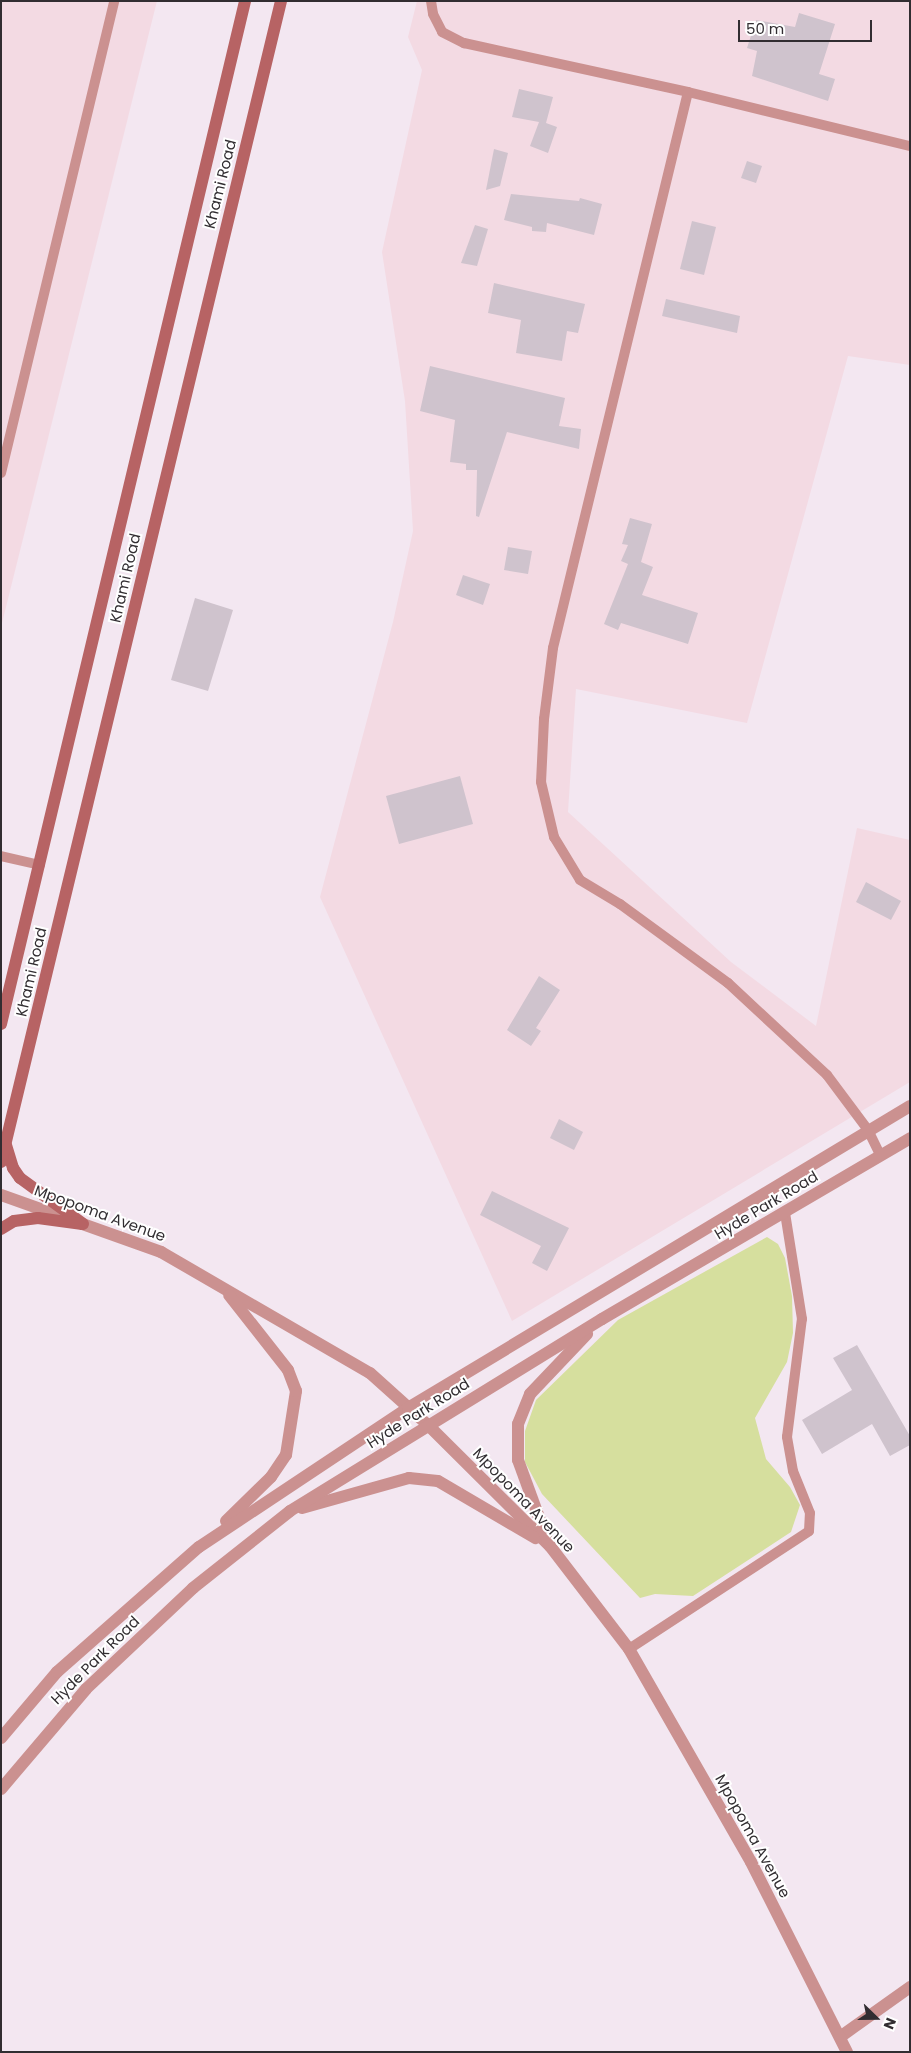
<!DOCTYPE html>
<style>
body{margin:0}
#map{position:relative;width:911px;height:2053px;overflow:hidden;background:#f3e7f1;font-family:Poppins,sans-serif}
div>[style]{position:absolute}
.industrial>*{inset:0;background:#f3dae3}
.green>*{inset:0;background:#d6df9e}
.building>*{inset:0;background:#cfc3cd}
.service>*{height:10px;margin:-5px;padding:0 5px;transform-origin:5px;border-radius:5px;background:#cb9190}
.minor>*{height:12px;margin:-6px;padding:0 6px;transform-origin:6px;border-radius:6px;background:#cb9190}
.tertiary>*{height:12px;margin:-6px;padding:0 6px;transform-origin:6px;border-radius:6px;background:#cb9190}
.secondary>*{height:12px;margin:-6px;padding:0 6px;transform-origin:6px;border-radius:6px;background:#b76364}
span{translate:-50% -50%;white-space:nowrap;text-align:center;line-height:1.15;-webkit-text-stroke:4px #fff;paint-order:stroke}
.street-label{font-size:15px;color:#312d31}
.frame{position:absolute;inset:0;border:2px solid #312d31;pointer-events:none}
.north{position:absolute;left:851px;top:1993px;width:50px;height:50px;-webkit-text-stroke:4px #fff;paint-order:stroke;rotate:112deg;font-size:14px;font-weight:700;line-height:20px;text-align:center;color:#312d31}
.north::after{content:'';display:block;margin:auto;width:18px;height:22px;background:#312d31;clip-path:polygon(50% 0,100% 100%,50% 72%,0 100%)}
.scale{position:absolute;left:738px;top:20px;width:134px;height:22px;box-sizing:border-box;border:2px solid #312d31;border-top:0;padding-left:6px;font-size:15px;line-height:18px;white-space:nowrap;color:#312d31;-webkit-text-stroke:4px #fff;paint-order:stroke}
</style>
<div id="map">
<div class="industrial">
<div style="clip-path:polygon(1px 1px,157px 1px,1px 627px)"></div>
<div style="clip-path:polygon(417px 1px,910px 1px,910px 365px,848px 356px,747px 723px,576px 689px,568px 812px,731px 962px,816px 1026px,857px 828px,910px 840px,910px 1082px,512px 1321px,320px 897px,393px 622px,413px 531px,405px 401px,382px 252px,422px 70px,408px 37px)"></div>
</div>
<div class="green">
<div style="clip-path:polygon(767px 1237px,778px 1244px,785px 1258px,792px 1296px,793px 1333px,787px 1362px,755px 1418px,766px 1459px,790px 1487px,800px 1505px,791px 1532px,693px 1596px,655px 1594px,640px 1598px,542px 1494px,525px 1462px,525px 1431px,536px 1400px,618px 1320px)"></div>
</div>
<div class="building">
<div style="clip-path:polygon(799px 13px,835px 24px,819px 74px,835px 79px,828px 101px,752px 76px,757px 51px,747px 48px,756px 20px,795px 27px)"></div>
<div style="clip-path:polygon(519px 89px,553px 97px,546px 123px,557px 127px,548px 153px,530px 146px,539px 122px,512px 117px)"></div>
<div style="clip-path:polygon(494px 149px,508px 153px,500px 186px,486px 190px)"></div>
<div style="clip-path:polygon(747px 161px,762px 166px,756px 183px,741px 178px)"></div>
<div style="clip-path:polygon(511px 194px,579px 201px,580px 198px,602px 204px,594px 235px,547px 223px,546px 232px,532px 231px,532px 227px,504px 220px)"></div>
<div style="clip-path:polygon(692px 221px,716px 227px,704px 275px,680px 269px)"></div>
<div style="clip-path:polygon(475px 225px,488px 229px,477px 266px,461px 263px)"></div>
<div style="clip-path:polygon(494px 283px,585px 304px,578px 333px,567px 331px,562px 361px,516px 353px,521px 320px,488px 313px)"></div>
<div style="clip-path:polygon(666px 299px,740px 316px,737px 333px,662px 316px)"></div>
<div style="clip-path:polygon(430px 366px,565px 398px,559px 426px,581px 429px,579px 449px,507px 432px,479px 517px,476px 516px,477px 470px,466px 470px,466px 464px,450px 462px,455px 420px,420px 411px)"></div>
<div style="clip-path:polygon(630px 518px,652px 524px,641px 562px,653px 567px,642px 595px,698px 613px,688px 644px,621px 623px,618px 630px,604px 624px,628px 564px,621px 561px,628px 545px,622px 544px)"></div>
<div style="clip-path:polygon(508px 547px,532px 551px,528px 574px,504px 570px)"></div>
<div style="clip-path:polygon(463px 575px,490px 584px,483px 605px,456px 595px)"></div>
<div style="clip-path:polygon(195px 598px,233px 610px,208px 691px,171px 680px)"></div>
<div style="clip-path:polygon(460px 776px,473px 824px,399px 844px,386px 796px)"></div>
<div style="clip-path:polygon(866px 882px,901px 901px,891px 920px,856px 902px)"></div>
<div style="clip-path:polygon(539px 976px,560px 990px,536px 1028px,541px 1031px,531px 1046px,507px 1030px)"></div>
<div style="clip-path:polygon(559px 1119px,583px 1132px,574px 1150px,550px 1138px)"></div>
<div style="clip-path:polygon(492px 1191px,569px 1228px,547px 1271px,532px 1263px,541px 1246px,480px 1215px)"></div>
<div style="clip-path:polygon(857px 1345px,910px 1436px,910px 1445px,890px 1456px,872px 1424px,822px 1454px,802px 1420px,852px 1390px,833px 1358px)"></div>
</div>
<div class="service">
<div style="left:431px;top:1px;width:13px;rotate:81deg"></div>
<div style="left:433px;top:14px;width:20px;rotate:63deg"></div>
<div style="left:442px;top:32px;width:25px;rotate:27deg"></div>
<div style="left:464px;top:43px;width:229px;rotate:12.3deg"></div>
<div style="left:688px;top:92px;width:228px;rotate:13.7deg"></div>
<div style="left:688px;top:92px;width:572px;rotate:103.65deg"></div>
<div style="left:553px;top:648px;width:72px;rotate:97.2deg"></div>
<div style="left:544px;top:719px;width:63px;rotate:92.7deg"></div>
<div style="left:541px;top:782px;width:57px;rotate:76.7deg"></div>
<div style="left:554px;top:837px;width:50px;rotate:58.8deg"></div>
<div style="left:580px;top:880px;width:47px;rotate:31deg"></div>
<div style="left:620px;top:904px;width:134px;rotate:36.2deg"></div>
<div style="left:728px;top:983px;width:135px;rotate:42.9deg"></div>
<div style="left:827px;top:1075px;width:69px;rotate:53.3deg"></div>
<div style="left:868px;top:1130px;width:28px;rotate:64deg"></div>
<div style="left:1px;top:473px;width:485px;rotate:-76.5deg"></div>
<div style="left:1px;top:856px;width:40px;rotate:13deg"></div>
<div style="left:629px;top:1649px;width:215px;rotate:-33.2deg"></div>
<div style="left:809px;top:1531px;width:18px;rotate:-87deg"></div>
<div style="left:810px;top:1513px;width:45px;rotate:-112deg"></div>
<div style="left:793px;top:1471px;width:35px;rotate:-100deg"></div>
<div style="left:787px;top:1437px;width:119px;rotate:-82.8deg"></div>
<div style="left:802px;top:1319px;width:107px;rotate:-99.1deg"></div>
</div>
<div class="minor">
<div style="left:840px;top:2037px;width:86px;rotate:-35.5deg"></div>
</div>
<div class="tertiary">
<div style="left:1px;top:1195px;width:170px;rotate:19.6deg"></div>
<div style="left:161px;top:1252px;width:241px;rotate:30.1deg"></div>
<div style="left:370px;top:1373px;width:78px;rotate:41.9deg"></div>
<div style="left:428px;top:1425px;width:172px;rotate:44.8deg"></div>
<div style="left:550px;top:1546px;width:130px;rotate:52.5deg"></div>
<div style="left:629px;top:1649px;width:245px;rotate:60.2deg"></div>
<div style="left:751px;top:1862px;width:213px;rotate:63.2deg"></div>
<div style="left:302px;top:1508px;width:111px;rotate:-15.7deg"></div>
<div style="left:409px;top:1478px;width:29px;rotate:6deg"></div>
<div style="left:438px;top:1481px;width:113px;rotate:30.4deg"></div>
<div style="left:226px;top:1521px;width:63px;rotate:-44.4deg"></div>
<div style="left:271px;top:1477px;width:27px;rotate:-56deg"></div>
<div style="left:286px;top:1455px;width:65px;rotate:-81.1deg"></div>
<div style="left:296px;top:1391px;width:22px;rotate:-111deg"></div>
<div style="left:288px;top:1370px;width:95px;rotate:-128.2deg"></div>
<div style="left:548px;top:1542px;width:87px;rotate:-110.1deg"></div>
<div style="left:518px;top:1460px;width:36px;rotate:-90deg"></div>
<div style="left:518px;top:1424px;width:32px;rotate:-68deg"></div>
<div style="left:530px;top:1394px;width:83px;rotate:-46.5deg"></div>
<div style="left:1px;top:1738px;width:87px;rotate:-49.7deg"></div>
<div style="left:57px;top:1672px;width:189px;rotate:-41.4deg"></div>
<div style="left:199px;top:1547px;width:251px;rotate:-33.6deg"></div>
<div style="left:408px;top:1408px;width:586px;rotate:-31.03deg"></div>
<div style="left:1px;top:1789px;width:131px;rotate:-49.6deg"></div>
<div style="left:86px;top:1689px;width:147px;rotate:-43.3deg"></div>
<div style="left:193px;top:1588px;width:124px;rotate:-38.4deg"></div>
<div style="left:290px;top:1511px;width:366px;rotate:-31.6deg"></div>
<div style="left:602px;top:1319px;width:357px;rotate:-30.4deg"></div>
</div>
<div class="secondary">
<div style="left:1px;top:1024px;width:1052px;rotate:-76.58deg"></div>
<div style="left:6px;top:1145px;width:24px;rotate:73deg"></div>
<div style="left:13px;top:1168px;width:12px;rotate:55deg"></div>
<div style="left:20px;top:1178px;width:78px;rotate:36.1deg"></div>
<div style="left:1px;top:1162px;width:1194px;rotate:-76.44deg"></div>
<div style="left:1px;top:1229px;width:15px;rotate:-32deg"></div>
<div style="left:14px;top:1221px;width:24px;rotate:-7deg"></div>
<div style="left:38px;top:1218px;width:43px;rotate:7.9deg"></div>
</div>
<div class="street-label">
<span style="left:220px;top:184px;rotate:-76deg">Khami Road</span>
<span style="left:125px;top:578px;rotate:-77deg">Khami Road</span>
<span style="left:31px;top:972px;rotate:-77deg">Khami Road</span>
<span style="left:766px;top:1205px;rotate:-31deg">Hyde Park Road</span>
<span style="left:100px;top:1213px;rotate:20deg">Mpopoma Avenue</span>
<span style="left:418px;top:1413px;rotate:-32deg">Hyde Park Road</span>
<span style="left:524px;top:1500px;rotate:46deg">Mpopoma Avenue</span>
<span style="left:95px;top:1660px;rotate:-45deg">Hyde Park Road</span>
<span style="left:753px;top:1836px;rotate:61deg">Mpopoma Avenue</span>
</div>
<div class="frame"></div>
<div class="north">N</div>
<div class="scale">50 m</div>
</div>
